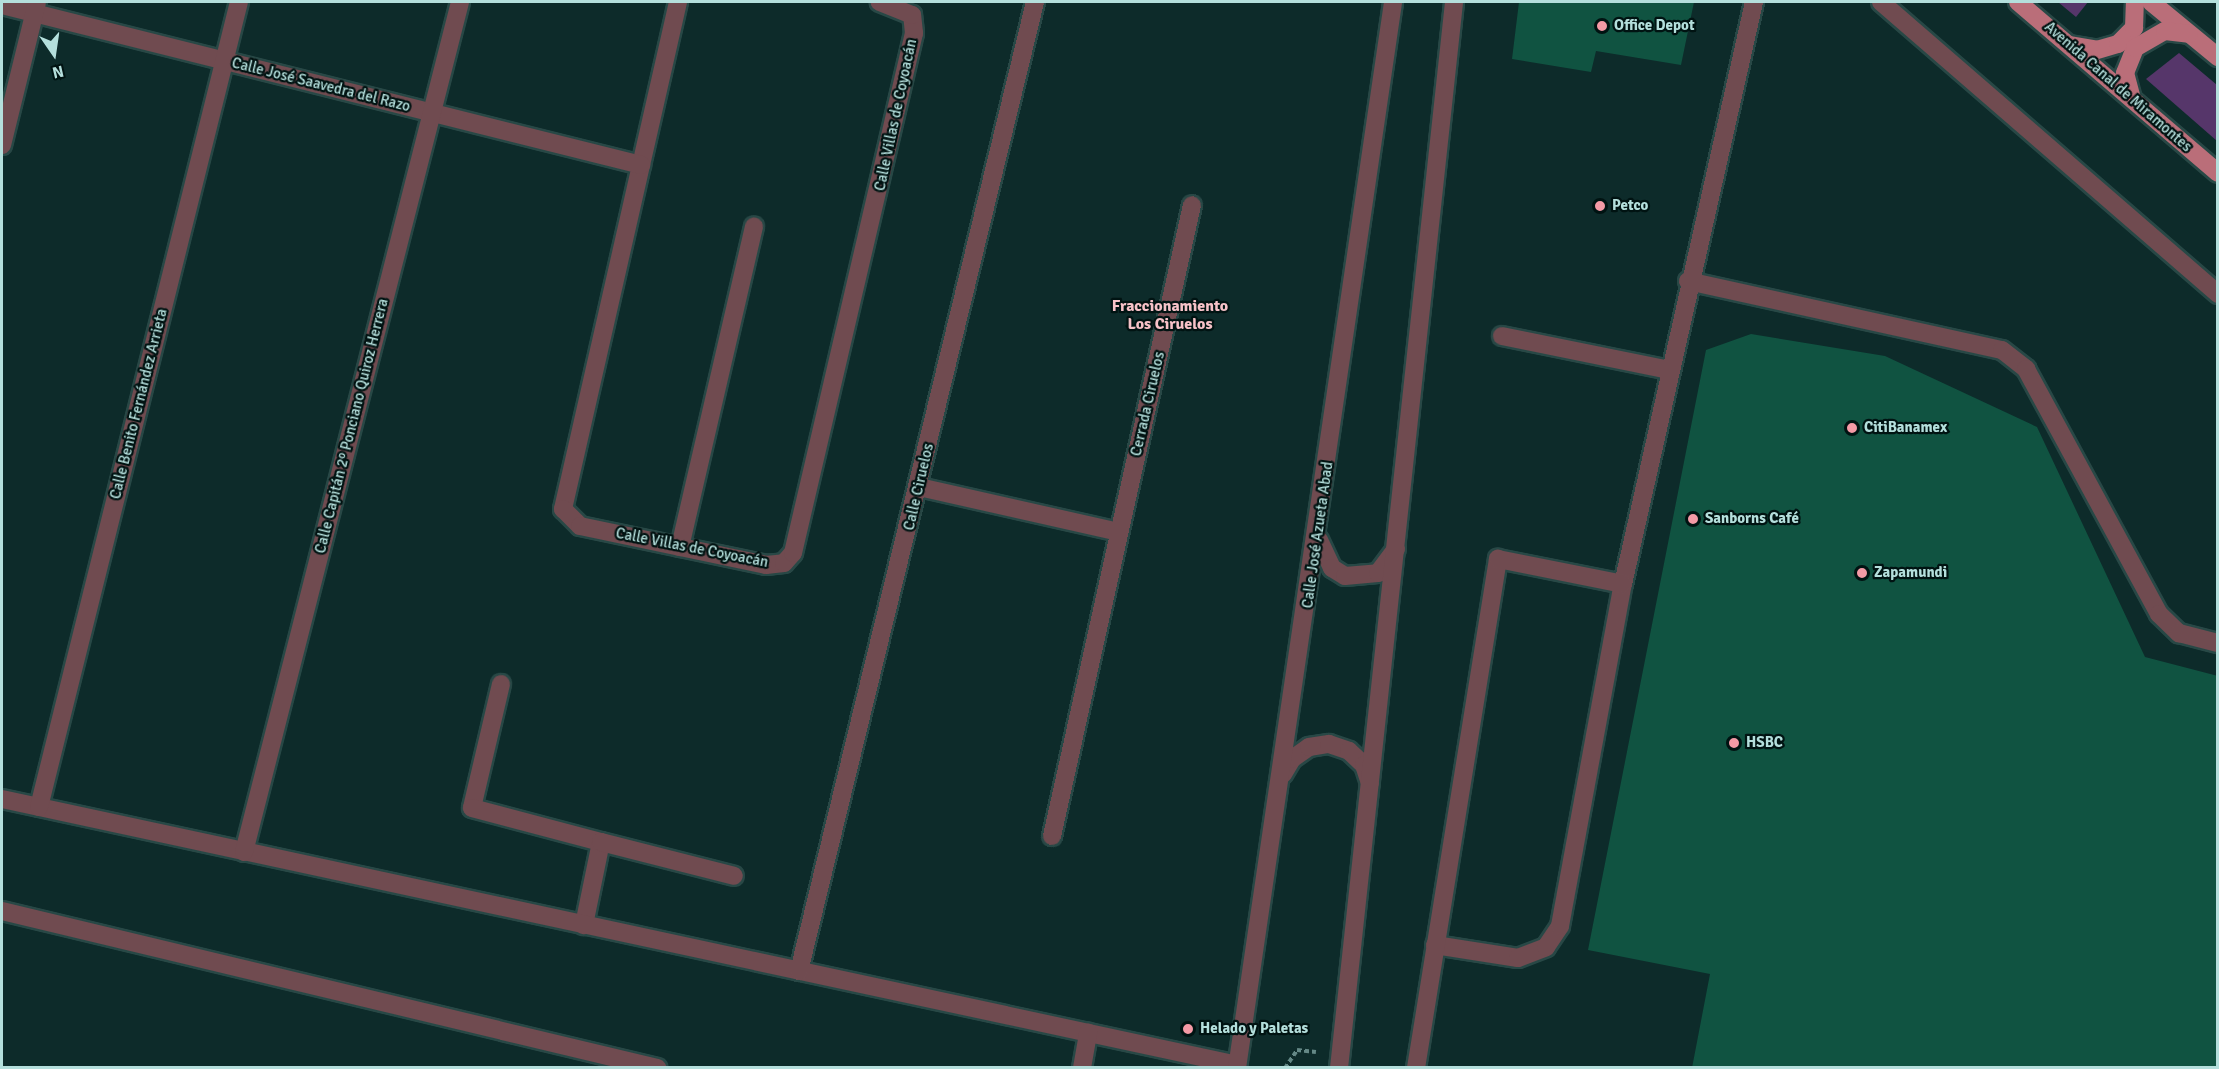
<!DOCTYPE html>
<meta charset="utf-8">
<style>
body{margin:0}
#map{position:relative;width:2219px;height:1069px;overflow:hidden;background:#0d2b2a;font-family:Signika,sans-serif}
div>[style]{position:absolute}
.green>*{inset:0;background:#56366a}
.building>*{inset:0;background:#105341}
.path>*{height:4px;margin-top:-2px;transform-origin:0;background:repeating-linear-gradient(90deg,#648886 0 4.5px,transparent 0 7.5px)}
.roads{filter:drop-shadow(2px 0 #284846) drop-shadow(-2px 0 #284846) drop-shadow(0 2px #284846) drop-shadow(0 -2px #284846)}
.minor>*{height:18px;margin:-9px;padding:0 9px;transform-origin:9px;border-radius:9px;background:#704b50}
.major>*{height:18px;margin:-9px;padding:0 9px;transform-origin:9px;border-radius:9px;background:#ba6e79}
.dots>*{width:16px;height:16px;translate:-50% -50%;box-sizing:border-box;border:3px solid #001312;border-radius:50%}
span{translate:-50% -50%;white-space:nowrap;text-align:center;line-height:1.15;-webkit-text-stroke:4.5px #001312;paint-order:stroke}
.poi-label{font-size:15px;color:#b4dfdc;font-weight:700}
.left{translate:0 -50%;text-align:left}
.street-label{font-size:15px;color:#b4dfdc}
.neighbourhood-label{font-size:16px;color:#f6c2c8;font-weight:700}
.frame{position:absolute;inset:0;border:3px solid #b4dfdc;pointer-events:none}
.north{position:absolute;left:24px;top:24px;width:60px;height:60px;-webkit-text-stroke:4px #001312;paint-order:stroke;rotate:167deg;font-size:16px;font-weight:700;line-height:24px;text-align:center;color:#b4dfdc}
.north::after{content:'';display:block;margin:auto;width:21px;height:27px;background:#b4dfdc;clip-path:polygon(50% 0,100% 100%,50% 72%,0 100%)}
</style>
<div id="map">
<div class="green">
<div style="clip-path:polygon(2058px 2px,2088px 2px,2076px 17px)"></div>
<div style="clip-path:polygon(2179px 53px,2217px 85px,2217px 141px,2146px 79px)"></div>
</div>
<div class="building">
<div style="clip-path:polygon(1519px 2px,1694px 2px,1681px 65px,1596px 51px,1591px 72px,1512px 59px)"></div>
<div style="clip-path:polygon(1751px 334px,1885px 356px,2037px 427px,2145px 657px,2218px 676px,2218px 1068px,1692px 1068px,1710px 974px,1588px 950px,1706px 350px)"></div>
</div>
<div class="path">
<div style="left:1285px;top:1068px;width:22px;rotate:-56deg"></div>
<div style="left:1297px;top:1050px;width:19px;rotate:6deg"></div>
</div>
<div class="roads">
<div class="minor">
<div style="left:678px;top:2px;width:520px;rotate:102.78deg"></div>
<div style="left:563px;top:509px;width:24px;rotate:45deg"></div>
<div style="left:580px;top:526px;width:190px;rotate:11.8deg"></div>
<div style="left:766px;top:565px;width:18px;rotate:-6deg"></div>
<div style="left:784px;top:563px;width:13px;rotate:-48deg"></div>
<div style="left:793px;top:553px;width:534px;rotate:-76.9deg"></div>
<div style="left:914px;top:33px;width:18px;rotate:-96deg"></div>
<div style="left:912px;top:15px;width:35px;rotate:-158deg"></div>
<div style="left:1881px;top:2px;width:446px;rotate:40.9deg"></div>
<div style="left:2px;top:5px;width:659px;rotate:14.06deg"></div>
<div style="left:2px;top:145px;width:146px;rotate:-76.2deg"></div>
<div style="left:1688px;top:281px;width:321px;rotate:12.4deg"></div>
<div style="left:2002px;top:350px;width:31px;rotate:38deg"></div>
<div style="left:2026px;top:369px;width:279px;rotate:61.5deg"></div>
<div style="left:2159px;top:614px;width:28px;rotate:44deg"></div>
<div style="left:2179px;top:633px;width:40px;rotate:14.4deg"></div>
<div style="left:1502px;top:336px;width:170px;rotate:11.5deg"></div>
<div style="left:919px;top:487px;width:205px;rotate:12.7deg"></div>
<div style="left:1319px;top:540px;width:31px;rotate:65deg"></div>
<div style="left:1332px;top:568px;width:15px;rotate:32deg"></div>
<div style="left:1345px;top:576px;width:33px;rotate:-5deg"></div>
<div style="left:1378px;top:573px;width:30px;rotate:-53deg"></div>
<div style="left:680px;top:547px;width:329px;rotate:-77deg"></div>
<div style="left:501px;top:684px;width:127px;rotate:103.2deg"></div>
<div style="left:472px;top:808px;width:133px;rotate:14.8deg"></div>
<div style="left:601px;top:842px;width:85px;rotate:101.6deg"></div>
<div style="left:1283px;top:774px;width:17px;rotate:-59deg"></div>
<div style="left:1292px;top:759px;width:21px;rotate:-35deg"></div>
<div style="left:1309px;top:747px;width:20px;rotate:-9deg"></div>
<div style="left:1329px;top:744px;width:21px;rotate:19deg"></div>
<div style="left:1349px;top:751px;width:21px;rotate:43deg"></div>
<div style="left:1364px;top:765px;width:19px;rotate:72deg"></div>
<div style="left:2px;top:799px;width:1263px;rotate:12.15deg"></div>
<div style="left:39px;top:807px;width:829px;rotate:-76.05deg"></div>
<div style="left:1052px;top:836px;width:646px;rotate:-77.49deg"></div>
<div style="left:601px;top:842px;width:137px;rotate:14.3deg"></div>
<div style="left:244px;top:852px;width:877px;rotate:-75.74deg"></div>
<div style="left:2px;top:911px;width:674px;rotate:13.48deg"></div>
<div style="left:1435px;top:945px;width:84px;rotate:8.9deg"></div>
<div style="left:1518px;top:958px;width:30px;rotate:-21deg"></div>
<div style="left:1546px;top:947px;width:25px;rotate:-56deg"></div>
<div style="left:1560px;top:926px;width:348px;rotate:-79.6deg"></div>
<div style="left:1623px;top:584px;width:597px;rotate:-77.31deg"></div>
<div style="left:799px;top:971px;width:997px;rotate:-76.31deg"></div>
<div style="left:1082px;top:1068px;width:36px;rotate:-80deg"></div>
<div style="left:1237px;top:1068px;width:1077px;rotate:-81.67deg"></div>
<div style="left:1339px;top:1068px;width:1072px;rotate:-83.84deg"></div>
<div style="left:1416px;top:1068px;width:516px;rotate:-80.85deg"></div>
<div style="left:1498px;top:559px;width:127px;rotate:11.3deg"></div>
</div>
<div class="major">
<div style="left:2018px;top:2px;width:263px;rotate:40.5deg"></div>
<div style="left:2151px;top:2px;width:87px;rotate:39.4deg"></div>
<div style="left:2070px;top:45px;width:27px;rotate:10deg"></div>
<div style="left:2097px;top:50px;width:22px;rotate:-16deg"></div>
<div style="left:2118px;top:44px;width:23px;rotate:-45deg"></div>
<div style="left:2134px;top:28px;width:26px;rotate:-88deg"></div>
<div style="left:2132px;top:99px;width:27px;rotate:-105deg"></div>
<div style="left:2125px;top:73px;width:27px;rotate:-68deg"></div>
<div style="left:2135px;top:48px;width:34px;rotate:-30deg"></div>
<div style="left:2165px;top:31px;width:24px;rotate:7deg"></div>
</div>
</div>
<div class="dots">
<div style="left:1602px;top:26px;background:#f49aa6"></div>
<div style="left:1600px;top:206px;background:#f49aa6"></div>
<div style="left:1852px;top:428px;background:#f49aa6"></div>
<div style="left:1693px;top:519px;background:#f49aa6"></div>
<div style="left:1862px;top:573px;background:#f49aa6"></div>
<div style="left:1734px;top:743px;background:#f49aa6"></div>
<div style="left:1188px;top:1029px;background:#f49aa6"></div>
</div>
<div class="poi-label">
<span class="left" style="left:1614px;top:26px">Office Depot</span>
<span class="left" style="left:1612px;top:206px">Petco</span>
<span class="left" style="left:1864px;top:428px">CitiBanamex</span>
<span class="left" style="left:1705px;top:519px">Sanborns Café</span>
<span class="left" style="left:1874px;top:573px">Zapamundi</span>
<span class="left" style="left:1746px;top:743px">HSBC</span>
<span class="left" style="left:1200px;top:1029px">Helado y Paletas</span>
</div>
<div class="street-label">
<span style="left:321px;top:85px;rotate:14deg">Calle José Saavedra del Razo</span>
<span style="left:2118px;top:87px;rotate:41deg">Avenida Canal de Miramontes</span>
<span style="left:896px;top:115px;rotate:-78deg">Calle Villas de Coyoacán</span>
<span style="left:139px;top:404px;rotate:-76deg">Calle Benito Fernández Arrieta</span>
<span style="left:1148px;top:404px;rotate:-77deg">Cerrada Ciruelos</span>
<span style="left:352px;top:426px;rotate:-76deg">Calle Capitán 2º Ponciano Quiroz Herrera</span>
<span style="left:919px;top:487px;rotate:-77deg">Calle Ciruelos</span>
<span style="left:1318px;top:535px;rotate:-82deg">Calle José Azueta Abad</span>
<span style="left:692px;top:548px;rotate:11deg">Calle Villas de Coyoacán</span>
</div>
<div class="neighbourhood-label">
<span style="left:1170px;top:315px">Fraccionamiento<br>Los Ciruelos</span>
</div>
<div class="frame"></div>
<div class="north">N</div>
</div>
